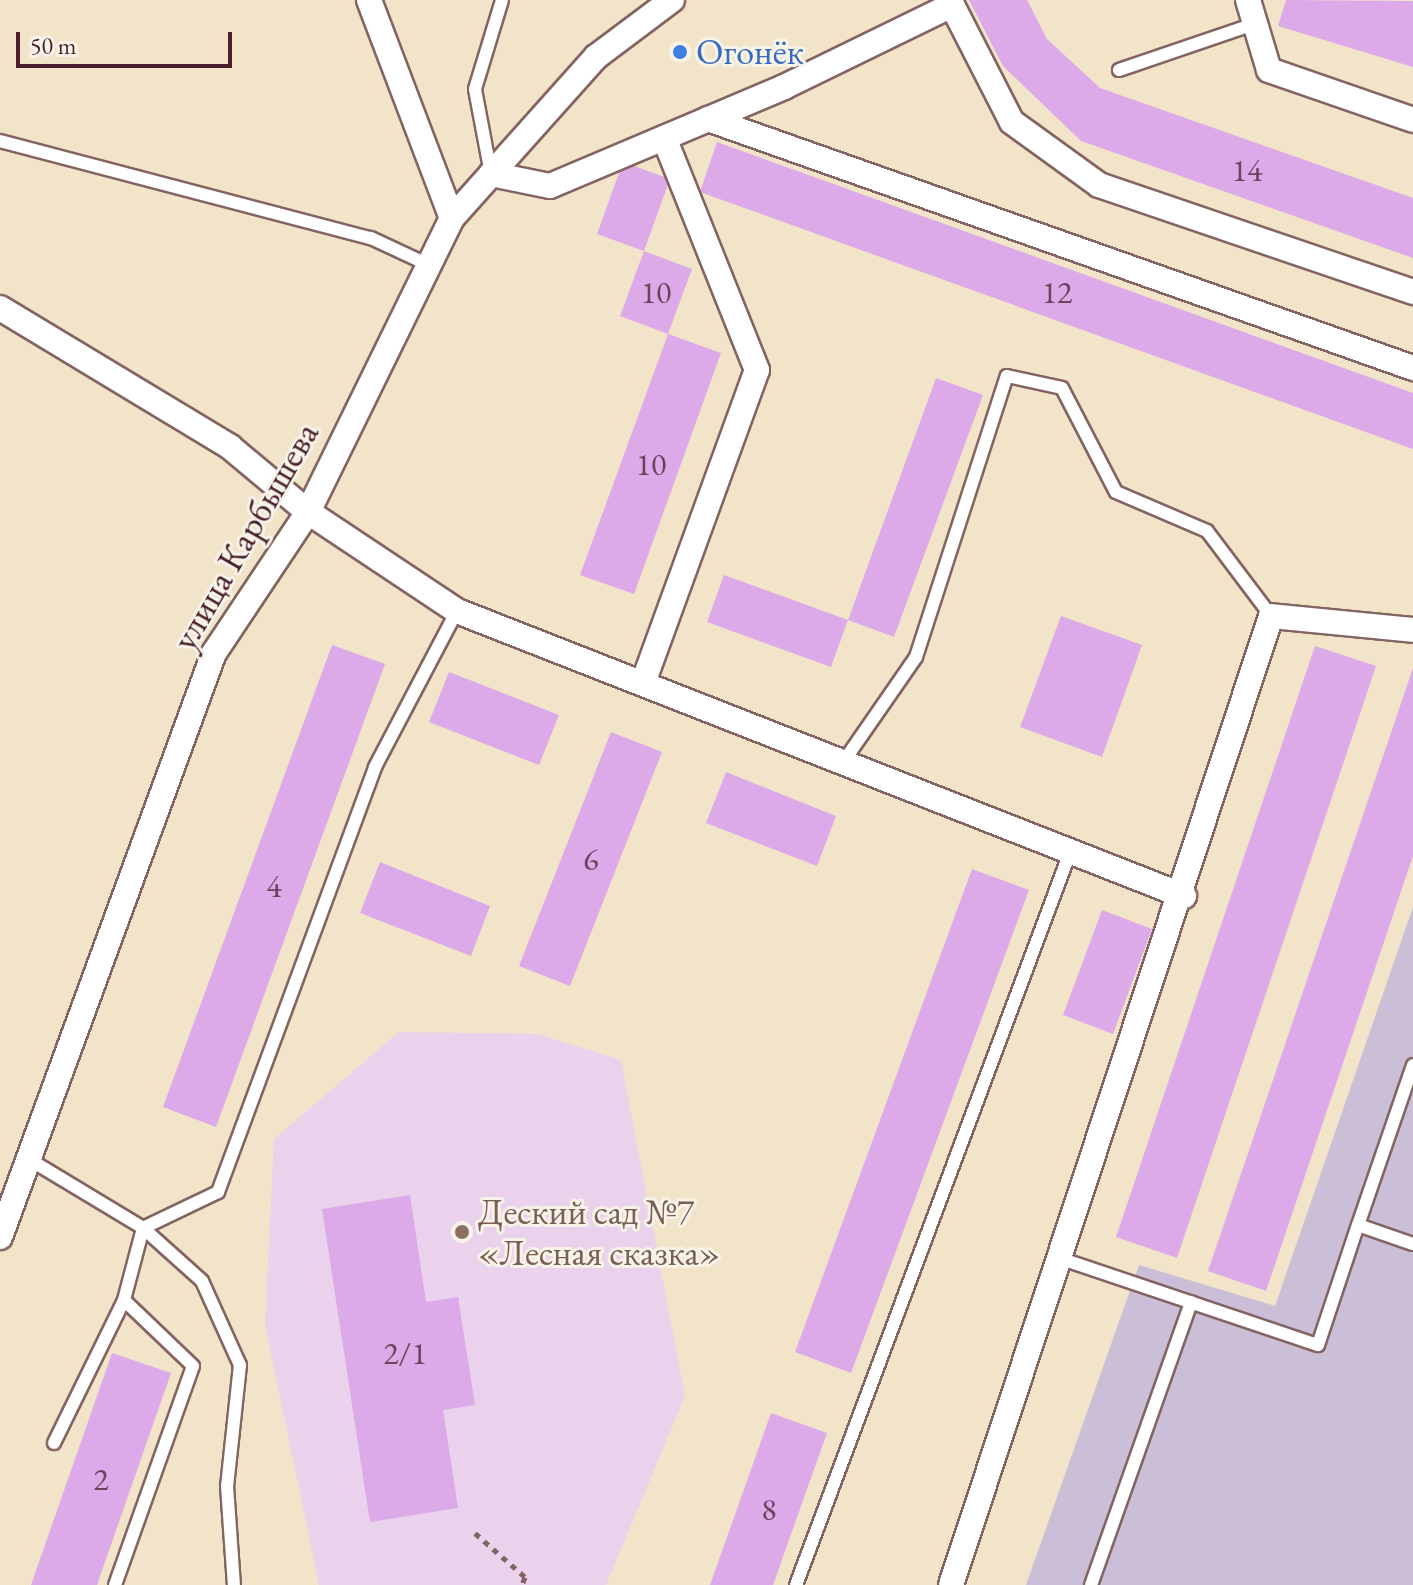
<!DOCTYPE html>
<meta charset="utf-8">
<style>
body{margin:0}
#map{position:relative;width:1413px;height:1585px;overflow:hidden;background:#f1e4c9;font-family:"EB Garamond",serif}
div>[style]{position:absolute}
.built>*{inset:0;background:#ead1ec}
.industrial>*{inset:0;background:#cabfd6}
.building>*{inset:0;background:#dcaae8}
.path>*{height:5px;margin-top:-2.5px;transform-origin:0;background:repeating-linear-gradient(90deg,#846462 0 6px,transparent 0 12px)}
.roads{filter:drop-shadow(2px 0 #846462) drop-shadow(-2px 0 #846462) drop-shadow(0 2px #846462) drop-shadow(0 -2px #846462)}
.lane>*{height:12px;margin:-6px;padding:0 6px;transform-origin:6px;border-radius:6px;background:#fff}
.street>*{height:24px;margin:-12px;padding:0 12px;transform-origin:12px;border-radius:12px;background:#fff}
.dots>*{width:22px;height:22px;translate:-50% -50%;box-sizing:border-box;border:4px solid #f7f3e8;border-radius:50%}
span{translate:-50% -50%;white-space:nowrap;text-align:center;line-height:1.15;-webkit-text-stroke:6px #f7f3e8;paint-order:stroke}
.number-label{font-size:32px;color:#6e425a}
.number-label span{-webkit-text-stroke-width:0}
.shop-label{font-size:36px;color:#366cbe}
.left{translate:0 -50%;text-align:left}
.street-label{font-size:36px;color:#4a1f2b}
.education-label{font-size:36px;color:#785e54}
.scale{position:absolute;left:16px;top:32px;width:216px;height:36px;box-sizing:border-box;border:4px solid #4a1f2b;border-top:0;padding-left:10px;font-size:24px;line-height:28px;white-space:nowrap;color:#4a1f2b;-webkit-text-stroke:6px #f7f3e8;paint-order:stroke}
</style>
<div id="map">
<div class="built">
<div style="clip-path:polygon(399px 1032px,538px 1034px,621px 1060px,685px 1396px,606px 1585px,319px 1585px,265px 1325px,274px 1139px)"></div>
</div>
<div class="industrial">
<div style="clip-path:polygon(1413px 907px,1413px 1585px,1026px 1585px,1139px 1265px,1275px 1306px)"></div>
</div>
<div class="building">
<div style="clip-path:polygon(969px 0,1027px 0,1047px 39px,1100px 88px,1413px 198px,1413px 258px,1081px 141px,1003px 66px)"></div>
<div style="clip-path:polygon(1286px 0,1413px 1px,1413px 67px,1278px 26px)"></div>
<div style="clip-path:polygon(717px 142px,1413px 393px,1413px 449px,700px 192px)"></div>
<div style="clip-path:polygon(623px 162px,670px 179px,644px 251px,692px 269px,668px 334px,721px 353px,634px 594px,580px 575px,668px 334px,620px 316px,644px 251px,597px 234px)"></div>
<div style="clip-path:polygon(936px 378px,983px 395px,894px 637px,848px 620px,831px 667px,707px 622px,724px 575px,848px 620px)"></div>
<div style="clip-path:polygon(1061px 616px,1142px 645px,1102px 757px,1020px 727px)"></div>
<div style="clip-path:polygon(332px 645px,385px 664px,216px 1127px,163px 1107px)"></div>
<div style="clip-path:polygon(1315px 646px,1376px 666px,1177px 1258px,1116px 1237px)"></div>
<div style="clip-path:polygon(1413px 668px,1413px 856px,1266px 1291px,1208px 1271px)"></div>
<div style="clip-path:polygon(449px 672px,559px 715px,539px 765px,429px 722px)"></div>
<div style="clip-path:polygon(611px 732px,662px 752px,570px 986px,519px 966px)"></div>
<div style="clip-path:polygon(726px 772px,836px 816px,817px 866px,706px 823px)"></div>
<div style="clip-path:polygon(380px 862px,490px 906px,471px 956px,360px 913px)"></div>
<div style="clip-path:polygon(972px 869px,1029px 890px,851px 1373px,795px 1352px)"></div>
<div style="clip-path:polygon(1102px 910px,1152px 929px,1113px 1034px,1063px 1015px)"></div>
<div style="clip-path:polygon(410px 1195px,426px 1302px,458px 1297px,475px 1405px,443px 1410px,458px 1508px,370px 1522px,322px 1209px)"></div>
<div style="clip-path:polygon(112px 1353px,171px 1373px,97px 1585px,31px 1585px)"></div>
<div style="clip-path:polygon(771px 1413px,827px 1433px,773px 1585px,710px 1585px)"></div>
</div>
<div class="path">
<div style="left:475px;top:1533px;width:67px;rotate:41.3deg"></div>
<div style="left:525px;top:1577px;width:9px;rotate:111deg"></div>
</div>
<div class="roads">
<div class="lane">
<div style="left:1119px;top:70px;width:143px;rotate:-18.8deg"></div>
<div style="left:0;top:141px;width:383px;rotate:14.7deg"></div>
<div style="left:371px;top:238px;width:64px;rotate:25deg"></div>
<div style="left:491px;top:174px;width:86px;rotate:-100.7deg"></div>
<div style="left:475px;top:89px;width:93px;rotate:-73.1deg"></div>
<div style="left:844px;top:761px;width:126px;rotate:-55.3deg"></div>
<div style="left:916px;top:657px;width:295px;rotate:-72.1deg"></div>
<div style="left:1007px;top:376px;width:56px;rotate:12.3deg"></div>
<div style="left:1062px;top:388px;width:117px;rotate:62.6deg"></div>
<div style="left:1116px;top:492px;width:99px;rotate:23.2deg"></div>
<div style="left:1207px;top:531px;width:106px;rotate:53deg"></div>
<div style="left:27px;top:1158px;width:135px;rotate:31.1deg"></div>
<div style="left:143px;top:1228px;width:83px;rotate:-25.6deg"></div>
<div style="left:218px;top:1192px;width:453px;rotate:-69.7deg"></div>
<div style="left:375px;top:767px;width:176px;rotate:-62.3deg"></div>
<div style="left:1358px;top:1225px;width:169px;rotate:-71deg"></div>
<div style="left:1062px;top:1259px;width:270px;rotate:18.6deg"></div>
<div style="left:1318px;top:1345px;width:126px;rotate:-71.6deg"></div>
<div style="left:1358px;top:1225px;width:58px;rotate:19.1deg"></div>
<div style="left:54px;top:1443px;width:159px;rotate:-63.9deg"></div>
<div style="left:115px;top:1585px;width:232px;rotate:-70.4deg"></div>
<div style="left:193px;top:1366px;width:95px;rotate:-136.3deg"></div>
<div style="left:124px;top:1300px;width:74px;rotate:-75.2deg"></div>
<div style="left:143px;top:1228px;width:79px;rotate:41.9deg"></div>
<div style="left:202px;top:1281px;width:92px;rotate:65.7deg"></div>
<div style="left:240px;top:1365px;width:122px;rotate:96.1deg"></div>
<div style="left:227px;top:1486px;width:99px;rotate:86deg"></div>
<div style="left:796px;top:1585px;width:785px;rotate:-69.49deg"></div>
<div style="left:1091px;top:1585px;width:300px;rotate:-70.5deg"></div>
</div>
<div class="street">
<div style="left:369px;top:0;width:233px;rotate:69.2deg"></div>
<div style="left:1248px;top:0;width:73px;rotate:73.3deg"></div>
<div style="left:1269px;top:70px;width:152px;rotate:19.1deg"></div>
<div style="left:708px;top:119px;width:748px;rotate:19.45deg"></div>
<div style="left:491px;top:174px;width:60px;rotate:11.5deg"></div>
<div style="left:550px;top:186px;width:254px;rotate:-22.9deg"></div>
<div style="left:784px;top:87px;width:187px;rotate:-26deg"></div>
<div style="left:952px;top:5px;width:131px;rotate:62.9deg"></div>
<div style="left:1012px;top:122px;width:107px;rotate:35.9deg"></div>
<div style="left:1099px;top:185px;width:332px;rotate:18.8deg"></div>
<div style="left:0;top:308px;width:269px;rotate:31.1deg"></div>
<div style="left:230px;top:447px;width:102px;rotate:39.8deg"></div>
<div style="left:308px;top:512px;width:179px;rotate:33.6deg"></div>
<div style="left:457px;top:611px;width:781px;rotate:21.41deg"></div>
<div style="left:643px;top:683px;width:333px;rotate:-70deg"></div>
<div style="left:757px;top:370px;width:250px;rotate:-111.8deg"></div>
<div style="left:0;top:1237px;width:622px;rotate:-69.88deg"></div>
<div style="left:214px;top:653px;width:169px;rotate:-56.3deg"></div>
<div style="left:308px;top:512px;width:327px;rotate:-63.9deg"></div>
<div style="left:452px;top:218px;width:216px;rotate:-48.2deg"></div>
<div style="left:596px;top:57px;width:95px;rotate:-36.9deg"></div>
<div style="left:951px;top:1585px;width:1020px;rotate:-71.72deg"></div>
<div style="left:1271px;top:616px;width:143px;rotate:5.6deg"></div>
</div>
</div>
<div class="dots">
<div style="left:680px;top:52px;background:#3f7fe0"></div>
<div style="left:462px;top:1232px;background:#8d6e63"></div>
</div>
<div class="number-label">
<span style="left:1247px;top:170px">14</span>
<span style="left:656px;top:292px">10</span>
<span style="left:1057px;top:292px">12</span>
<span style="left:651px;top:464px">10</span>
<span style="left:591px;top:859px">6</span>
<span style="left:274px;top:886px">4</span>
<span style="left:405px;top:1353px">2/1</span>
<span style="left:101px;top:1479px">2</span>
<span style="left:769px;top:1509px">8</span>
</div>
<div class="shop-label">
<span class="left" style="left:696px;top:52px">Огонёк</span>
</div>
<div class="street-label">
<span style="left:245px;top:536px;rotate:-60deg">улица Карбышева</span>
</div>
<div class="education-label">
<span class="left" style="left:478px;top:1232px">Деский сад №7<br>«Лесная сказка»</span>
</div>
<div class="scale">50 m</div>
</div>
